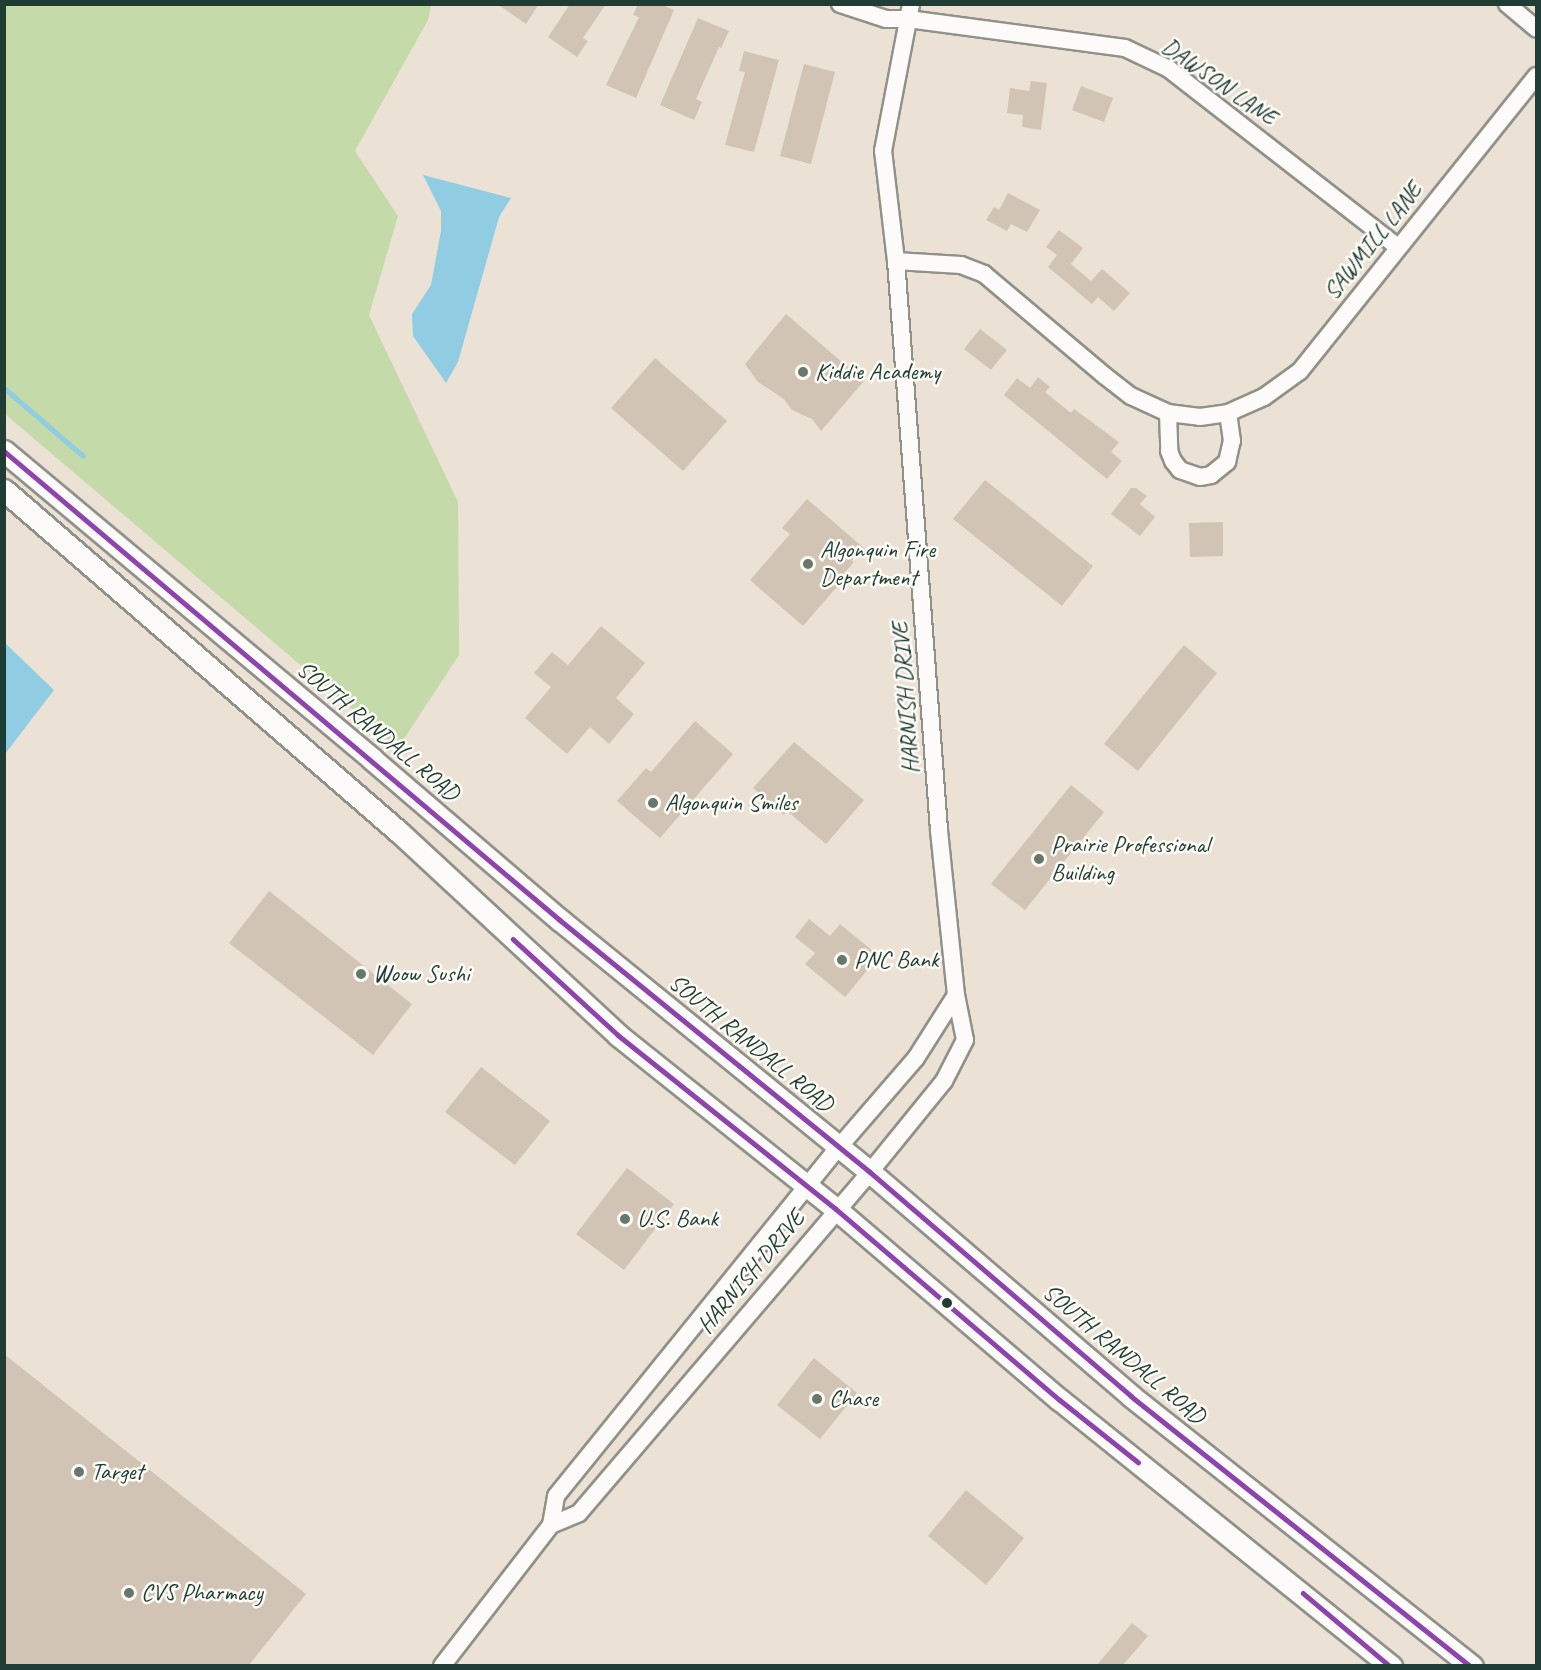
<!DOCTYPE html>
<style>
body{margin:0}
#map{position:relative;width:1541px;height:1670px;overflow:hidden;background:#ebe2d5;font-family:Caveat,sans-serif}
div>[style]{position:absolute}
.green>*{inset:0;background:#c4daa8}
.water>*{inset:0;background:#90cce2}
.stream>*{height:5px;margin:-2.5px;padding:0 2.5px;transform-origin:2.5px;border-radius:2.5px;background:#90cce2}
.building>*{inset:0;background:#d1c4b5}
.roads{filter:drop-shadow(2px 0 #909189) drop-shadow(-2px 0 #909189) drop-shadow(0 2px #909189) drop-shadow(0 -2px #909189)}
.minor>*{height:16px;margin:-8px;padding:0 8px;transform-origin:8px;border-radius:8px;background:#fcfbf9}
.major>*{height:21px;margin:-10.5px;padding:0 10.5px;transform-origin:10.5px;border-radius:10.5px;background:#fcfbf9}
.bus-1>*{height:4.5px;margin:-2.25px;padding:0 2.25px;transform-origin:2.25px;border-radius:2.25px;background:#8e44ad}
.dots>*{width:16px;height:16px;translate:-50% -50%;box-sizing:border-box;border:3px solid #fdfcf7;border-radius:50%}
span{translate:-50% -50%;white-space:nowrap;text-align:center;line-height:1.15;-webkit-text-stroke:5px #fdfcf7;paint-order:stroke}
.street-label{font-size:24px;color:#1f3d34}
.poi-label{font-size:24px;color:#1f3d34}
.left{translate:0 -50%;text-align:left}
.frame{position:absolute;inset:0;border:6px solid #1f3d34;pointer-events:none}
</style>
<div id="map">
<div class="green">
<div style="clip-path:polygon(5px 4px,431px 5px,428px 20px,355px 151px,398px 216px,369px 315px,458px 502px,459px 655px,398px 748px,5px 414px)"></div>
</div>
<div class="water">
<div style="clip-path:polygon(423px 175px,511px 198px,499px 217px,458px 362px,446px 383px,413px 336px,412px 314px,431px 285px,441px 231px,441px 211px)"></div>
<div style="clip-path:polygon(5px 643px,54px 690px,5px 754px)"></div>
</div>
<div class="stream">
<div style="left:4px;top:388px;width:104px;rotate:40.7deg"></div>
</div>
<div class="building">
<div style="clip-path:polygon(497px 4px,539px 4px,526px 24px)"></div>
<div style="clip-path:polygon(570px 4px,606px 4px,583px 38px,588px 41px,577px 57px,548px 37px)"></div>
<div style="clip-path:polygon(638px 4px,661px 4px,674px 10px,636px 98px,606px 85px,639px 17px,633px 15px)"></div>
<div style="clip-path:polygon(698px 18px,729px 31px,721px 48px,719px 47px,696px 99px,702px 102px,694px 120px,660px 105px)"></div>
<div style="clip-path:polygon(744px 51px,779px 60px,754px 152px,725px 145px,745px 72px,739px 71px)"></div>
<div style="clip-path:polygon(804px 64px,835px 72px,811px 164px,780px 156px)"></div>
<div style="clip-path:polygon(1031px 81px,1047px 83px,1041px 130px,1022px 127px,1023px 115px,1007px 113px,1010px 88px,1029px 91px)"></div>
<div style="clip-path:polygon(1081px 86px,1113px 98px,1104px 122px,1072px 110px)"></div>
<div style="clip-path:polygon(1008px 193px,1040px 210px,1027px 232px,1011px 224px,1007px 231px,986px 220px,994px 207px,999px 210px)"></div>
<div style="clip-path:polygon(1059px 230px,1083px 248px,1071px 264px,1091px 281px,1102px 269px,1130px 293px,1114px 311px,1098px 297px,1092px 304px,1048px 267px,1057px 255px,1046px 247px)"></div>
<div style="clip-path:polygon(786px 314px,864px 381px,821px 431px,812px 419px,792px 410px,784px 399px,758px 382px,745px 364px)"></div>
<div style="clip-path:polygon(980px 329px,1007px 350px,991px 370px,964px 349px)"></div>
<div style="clip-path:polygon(655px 358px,727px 421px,683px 471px,611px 408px)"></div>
<div style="clip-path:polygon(1038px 377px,1050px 387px,1045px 392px,1071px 413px,1074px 409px,1119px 442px,1111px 452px,1122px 461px,1107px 479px,1004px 395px,1017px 378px,1030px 388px)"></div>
<div style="clip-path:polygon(985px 480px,1093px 566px,1062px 606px,953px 519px)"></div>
<div style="clip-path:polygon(1131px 488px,1136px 488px,1147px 496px,1140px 504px,1155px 517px,1140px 536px,1111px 514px)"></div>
<div style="clip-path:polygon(807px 499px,865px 549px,840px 578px,842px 581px,803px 626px,750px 580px,790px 534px,782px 528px)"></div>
<div style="clip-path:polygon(1223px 522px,1223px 556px,1190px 557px,1189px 523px)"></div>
<div style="clip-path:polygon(601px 626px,645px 663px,616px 698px,634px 714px,609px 744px,590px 727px,567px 754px,525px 718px,551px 687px,534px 673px,552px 652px,568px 665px)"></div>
<div style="clip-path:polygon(1184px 645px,1217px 673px,1138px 771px,1104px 744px)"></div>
<div style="clip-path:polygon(695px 721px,733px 754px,660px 838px,617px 801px,646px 768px,651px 772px)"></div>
<div style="clip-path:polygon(794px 742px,864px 800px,826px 844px,787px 811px,784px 815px,753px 788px)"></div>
<div style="clip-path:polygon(1071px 785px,1104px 812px,1025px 910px,991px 884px)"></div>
<div style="clip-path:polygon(269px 891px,412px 1004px,373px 1055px,229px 943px)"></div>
<div style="clip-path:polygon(809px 919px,830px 936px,840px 924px,879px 956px,845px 997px,805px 964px,815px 953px,795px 937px)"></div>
<div style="clip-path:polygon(481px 1067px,550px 1121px,515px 1165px,445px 1112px)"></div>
<div style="clip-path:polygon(627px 1168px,674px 1204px,624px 1270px,576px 1234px)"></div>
<div style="clip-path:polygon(4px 1354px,306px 1594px,249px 1665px,4px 1665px)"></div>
<div style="clip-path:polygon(814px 1358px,857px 1393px,820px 1439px,777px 1405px)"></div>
<div style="clip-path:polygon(966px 1490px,1024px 1538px,986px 1585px,928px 1536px)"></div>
<div style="clip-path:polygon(1132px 1623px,1148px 1636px,1123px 1665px,1097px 1665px)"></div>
</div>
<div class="roads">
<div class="minor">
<div style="left:840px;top:4px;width:48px;rotate:18.1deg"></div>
<div style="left:886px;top:19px;width:22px"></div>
<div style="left:908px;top:19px;width:219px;rotate:7.6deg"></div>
<div style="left:1125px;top:48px;width:49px;rotate:25.5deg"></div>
<div style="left:1169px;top:69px;width:290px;rotate:37.9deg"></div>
<div style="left:1507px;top:4px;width:38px;rotate:40deg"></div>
<div style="left:896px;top:261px;width:65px;rotate:3.5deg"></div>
<div style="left:961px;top:265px;width:25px;rotate:21deg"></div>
<div style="left:984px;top:274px;width:158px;rotate:40.1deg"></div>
<div style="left:1105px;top:376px;width:33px;rotate:38deg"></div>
<div style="left:1131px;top:396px;width:41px;rotate:24.7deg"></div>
<div style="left:1168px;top:413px;width:32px;rotate:7deg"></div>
<div style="left:1200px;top:417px;width:28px;rotate:-8deg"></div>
<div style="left:1228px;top:413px;width:39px;rotate:-24deg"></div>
<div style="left:1264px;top:397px;width:44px;rotate:-35.8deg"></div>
<div style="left:1300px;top:371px;width:378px;rotate:-51.3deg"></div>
<div style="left:1168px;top:413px;width:38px;rotate:88deg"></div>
<div style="left:1169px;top:451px;width:11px;rotate:68deg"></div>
<div style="left:1173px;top:461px;width:11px;rotate:52deg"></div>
<div style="left:1180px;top:470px;width:21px;rotate:19deg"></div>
<div style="left:1200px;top:477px;width:11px;rotate:-10deg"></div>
<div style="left:1211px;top:475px;width:21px;rotate:-39deg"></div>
<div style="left:1227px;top:462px;width:22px;rotate:-77deg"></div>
<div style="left:1232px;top:441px;width:28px;rotate:-98deg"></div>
<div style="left:551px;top:1525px;width:29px;rotate:-80deg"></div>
<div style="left:556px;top:1496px;width:449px;rotate:-51deg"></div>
<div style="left:839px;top:1147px;width:118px;rotate:-49.1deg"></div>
<div style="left:916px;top:1058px;width:75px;rotate:-57.6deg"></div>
<div style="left:442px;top:1666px;width:178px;rotate:-52.3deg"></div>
<div style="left:551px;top:1525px;width:30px;rotate:-23deg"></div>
<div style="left:579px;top:1513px;width:448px;rotate:-49.5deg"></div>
<div style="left:870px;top:1172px;width:117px;rotate:-50.9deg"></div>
<div style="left:944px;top:1081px;width:46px;rotate:-62.9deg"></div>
<div style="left:965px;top:1040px;width:46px;rotate:-101.3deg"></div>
<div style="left:956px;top:995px;width:166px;rotate:-95.9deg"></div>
<div style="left:939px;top:830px;width:571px;rotate:-94.32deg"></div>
<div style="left:896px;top:261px;width:111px;rotate:-96.7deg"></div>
<div style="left:883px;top:151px;width:150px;rotate:-79.2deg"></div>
</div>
<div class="major">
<div style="left:4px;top:451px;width:480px;rotate:39.9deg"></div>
<div style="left:372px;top:759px;width:248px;rotate:40.6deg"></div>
<div style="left:560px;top:920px;width:400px;rotate:39.1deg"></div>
<div style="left:870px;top:1172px;width:344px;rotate:40.6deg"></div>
<div style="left:1131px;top:1396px;width:435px;rotate:38.4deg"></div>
<div style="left:4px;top:490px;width:522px;rotate:40.89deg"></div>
<div style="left:399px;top:832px;width:299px;rotate:42.8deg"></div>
<div style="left:618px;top:1035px;width:279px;rotate:38.6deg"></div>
<div style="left:836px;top:1209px;width:294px;rotate:40.5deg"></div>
<div style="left:1060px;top:1400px;width:425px;rotate:38.8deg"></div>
</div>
</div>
<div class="bus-1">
<div style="left:4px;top:451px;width:727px;rotate:40.15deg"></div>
<div style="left:560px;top:920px;width:400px;rotate:39.1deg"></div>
<div style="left:870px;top:1172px;width:344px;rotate:40.6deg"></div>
<div style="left:1131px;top:1396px;width:434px;rotate:38.5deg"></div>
<div style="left:513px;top:939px;width:142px;rotate:42.4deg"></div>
<div style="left:618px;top:1035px;width:279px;rotate:38.6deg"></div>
<div style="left:836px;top:1209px;width:294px;rotate:40.5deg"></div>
<div style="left:1060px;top:1400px;width:100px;rotate:38.5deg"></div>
<div style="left:1303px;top:1593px;width:114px;rotate:40deg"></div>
</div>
<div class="dots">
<div style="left:803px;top:372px;background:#66776c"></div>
<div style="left:808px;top:564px;background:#66776c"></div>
<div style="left:653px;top:803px;background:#66776c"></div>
<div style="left:1039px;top:859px;background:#66776c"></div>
<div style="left:842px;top:960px;background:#66776c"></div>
<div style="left:361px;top:974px;background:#66776c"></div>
<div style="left:625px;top:1219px;background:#66776c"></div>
<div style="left:947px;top:1303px;background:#1f3d34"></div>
<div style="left:817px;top:1399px;background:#66776c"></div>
<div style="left:79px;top:1472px;background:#66776c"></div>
<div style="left:129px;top:1593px;background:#66776c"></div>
</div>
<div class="street-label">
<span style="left:1219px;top:82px;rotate:35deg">DAWSON LANE</span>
<span style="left:1373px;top:241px;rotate:-51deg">SAWMILL LANE</span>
<span style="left:906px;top:698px;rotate:-94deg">HARNISH DRIVE</span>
<span style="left:378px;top:731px;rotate:40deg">SOUTH RANDALL ROAD</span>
<span style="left:751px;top:1043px;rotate:39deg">SOUTH RANDALL ROAD</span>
<span style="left:751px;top:1272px;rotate:-50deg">HARNISH DRIVE</span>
<span style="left:1124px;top:1354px;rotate:40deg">SOUTH RANDALL ROAD</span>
</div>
<div class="poi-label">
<span class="left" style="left:815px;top:372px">Kiddie Academy</span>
<span class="left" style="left:820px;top:564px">Algonquin Fire<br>Department</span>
<span class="left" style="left:665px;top:803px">Algonquin Smiles</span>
<span class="left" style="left:1051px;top:859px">Prairie Professional<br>Building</span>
<span class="left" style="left:854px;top:960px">PNC Bank</span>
<span class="left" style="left:373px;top:974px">Woow Sushi</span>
<span class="left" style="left:637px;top:1219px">U.S. Bank</span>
<span class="left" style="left:829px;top:1399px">Chase</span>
<span class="left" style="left:91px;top:1472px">Target</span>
<span class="left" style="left:141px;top:1593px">CVS Pharmacy</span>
</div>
<div class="frame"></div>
</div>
